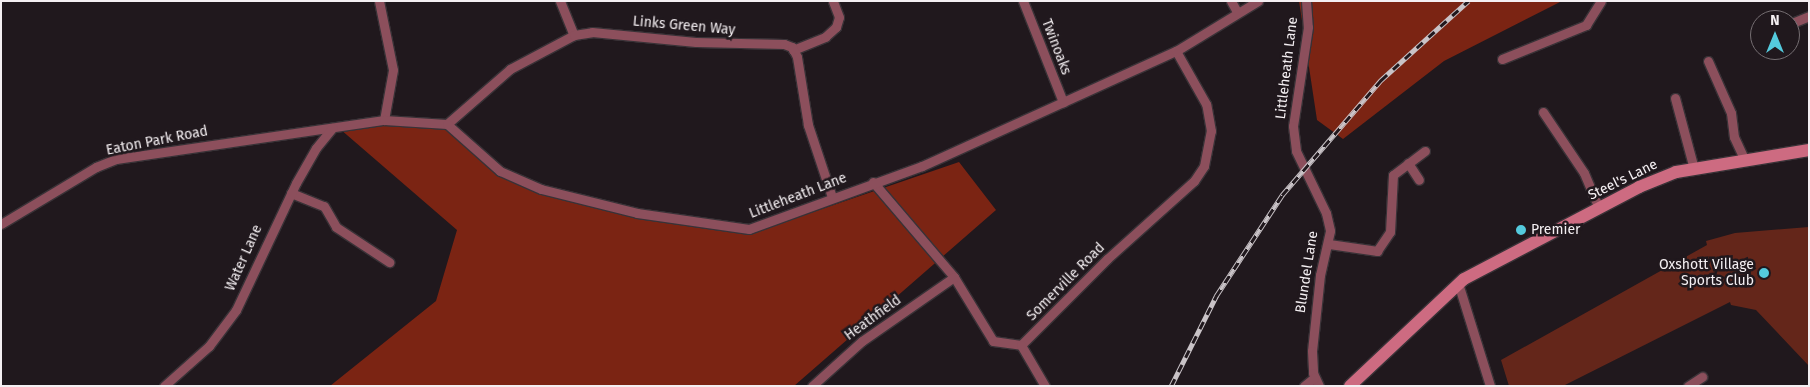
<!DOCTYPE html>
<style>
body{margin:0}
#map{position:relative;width:1810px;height:387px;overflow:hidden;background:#20181d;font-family:"Fira Sans",sans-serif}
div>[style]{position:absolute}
.green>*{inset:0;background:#64261a}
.forest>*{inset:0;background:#7b2413}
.roads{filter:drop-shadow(1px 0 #393237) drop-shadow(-1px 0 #393237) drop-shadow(0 1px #393237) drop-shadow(0 -1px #393237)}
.street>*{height:9px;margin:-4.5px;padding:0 4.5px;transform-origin:4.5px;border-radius:4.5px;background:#8c4f5c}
.secondary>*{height:12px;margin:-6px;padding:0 6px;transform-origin:6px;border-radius:6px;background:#cd6b81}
.rail>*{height:4.5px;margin-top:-2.25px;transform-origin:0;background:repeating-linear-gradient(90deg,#20181d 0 8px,#c9c3c7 0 16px);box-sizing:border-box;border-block:1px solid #c9c3c7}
.dots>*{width:14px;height:14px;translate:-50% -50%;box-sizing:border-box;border:2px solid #20181d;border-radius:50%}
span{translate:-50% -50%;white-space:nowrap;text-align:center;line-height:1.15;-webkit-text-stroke:5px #20181d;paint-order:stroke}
.street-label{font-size:14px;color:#f4eff2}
.poi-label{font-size:14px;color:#f4eff2}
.left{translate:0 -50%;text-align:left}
.right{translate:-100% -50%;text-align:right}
.frame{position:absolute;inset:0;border:2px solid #f4eff2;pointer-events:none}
.north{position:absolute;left:1750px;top:10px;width:50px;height:50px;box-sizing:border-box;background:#20181d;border:1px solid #756e72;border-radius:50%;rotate:0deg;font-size:14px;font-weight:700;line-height:20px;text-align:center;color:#f4eff2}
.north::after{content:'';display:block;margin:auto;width:18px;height:22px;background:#54cadd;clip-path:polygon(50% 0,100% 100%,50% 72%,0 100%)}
</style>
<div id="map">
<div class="green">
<div style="clip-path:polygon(1809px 227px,1809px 366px,1756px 310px,1731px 305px,1730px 302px,1563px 386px,1509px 386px,1501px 360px,1707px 245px,1706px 241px,1735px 233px)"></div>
</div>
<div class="forest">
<div style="clip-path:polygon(1299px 1px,1562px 1px,1444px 61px,1343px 139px,1317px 120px)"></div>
<div style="clip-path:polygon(383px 124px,446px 128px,498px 174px,637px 213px,749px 234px,959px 162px,996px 210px,794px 386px,330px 386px,436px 301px,457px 230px,340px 129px)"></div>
</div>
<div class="roads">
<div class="street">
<div style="left:379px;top:1px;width:70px;rotate:78.5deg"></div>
<div style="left:393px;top:70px;width:51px;rotate:100.2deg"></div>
<div style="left:560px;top:1px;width:37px;rotate:68deg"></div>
<div style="left:1023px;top:1px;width:109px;rotate:68.4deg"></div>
<div style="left:1231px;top:1px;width:13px;rotate:61deg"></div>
<div style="left:1306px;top:1px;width:26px;rotate:86deg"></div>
<div style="left:1308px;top:27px;width:100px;rotate:98.6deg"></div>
<div style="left:1293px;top:126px;width:25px;rotate:83deg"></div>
<div style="left:1296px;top:151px;width:69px;rotate:64.2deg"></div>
<div style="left:1326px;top:213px;width:18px;rotate:77deg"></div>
<div style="left:1330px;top:231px;width:45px;rotate:102.8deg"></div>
<div style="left:1320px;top:275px;width:76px;rotate:96deg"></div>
<div style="left:1312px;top:351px;width:22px;rotate:87deg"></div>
<div style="left:1313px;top:373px;width:14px;rotate:65deg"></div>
<div style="left:1792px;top:23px;width:18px;rotate:-22deg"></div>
<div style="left:793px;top:50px;width:35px;rotate:-22deg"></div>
<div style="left:825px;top:37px;width:15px;rotate:-42deg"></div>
<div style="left:836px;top:27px;width:10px;rotate:-73deg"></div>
<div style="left:839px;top:17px;width:17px;rotate:-111deg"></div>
<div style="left:1502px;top:59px;width:91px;rotate:-22deg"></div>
<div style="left:1586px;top:25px;width:28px;rotate:-58deg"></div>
<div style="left:1708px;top:61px;width:57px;rotate:66.1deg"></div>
<div style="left:1731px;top:113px;width:24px;rotate:83deg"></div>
<div style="left:1734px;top:137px;width:26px;rotate:65deg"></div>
<div style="left:1675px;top:98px;width:73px;rotate:75deg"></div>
<div style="left:1543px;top:112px;width:73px;rotate:56.1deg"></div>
<div style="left:1584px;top:173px;width:38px;rotate:67deg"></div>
<div style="left:447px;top:124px;width:84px;rotate:-41.1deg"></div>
<div style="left:510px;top:69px;width:72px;rotate:-28deg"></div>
<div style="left:574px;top:35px;width:18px;rotate:-9deg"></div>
<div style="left:592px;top:32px;width:104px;rotate:5.5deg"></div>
<div style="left:696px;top:42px;width:88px;rotate:1.3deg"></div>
<div style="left:784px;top:44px;width:9px;rotate:21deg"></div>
<div style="left:792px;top:47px;width:11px;rotate:63deg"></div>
<div style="left:797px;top:57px;width:69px;rotate:80.8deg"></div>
<div style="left:808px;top:125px;width:76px;rotate:71.6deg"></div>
<div style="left:1408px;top:163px;width:20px;rotate:57deg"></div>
<div style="left:873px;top:182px;width:125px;rotate:49.5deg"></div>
<div style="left:954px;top:277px;width:75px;rotate:58.6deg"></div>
<div style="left:993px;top:341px;width:28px;rotate:8deg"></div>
<div style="left:1021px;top:345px;width:122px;rotate:-45deg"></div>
<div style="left:1107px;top:259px;width:117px;rotate:-41.9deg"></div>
<div style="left:1194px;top:181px;width:18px;rotate:-56deg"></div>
<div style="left:1204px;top:166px;width:36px;rotate:-79deg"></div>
<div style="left:1211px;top:131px;width:27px;rotate:-100deg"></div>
<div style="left:1206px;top:104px;width:61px;rotate:-119.5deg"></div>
<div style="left:291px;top:193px;width:35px;rotate:22deg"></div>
<div style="left:324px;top:206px;width:24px;rotate:60deg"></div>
<div style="left:336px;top:227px;width:64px;rotate:33.4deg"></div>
<div style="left:1px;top:224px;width:111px;rotate:-31deg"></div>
<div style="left:96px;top:167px;width:22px;rotate:-22deg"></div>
<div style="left:116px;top:159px;width:271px;rotate:-8.3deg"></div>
<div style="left:384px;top:120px;width:63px;rotate:3.6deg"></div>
<div style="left:447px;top:124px;width:71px;rotate:41.6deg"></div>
<div style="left:500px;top:171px;width:45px;rotate:23.7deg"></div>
<div style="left:541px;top:189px;width:99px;rotate:14deg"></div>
<div style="left:637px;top:213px;width:113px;rotate:8.1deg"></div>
<div style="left:749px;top:229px;width:184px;rotate:-20deg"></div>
<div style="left:922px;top:166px;width:279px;rotate:-24.4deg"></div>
<div style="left:1176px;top:51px;width:96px;rotate:-31.4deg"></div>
<div style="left:1329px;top:244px;width:49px;rotate:8.3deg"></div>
<div style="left:1377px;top:251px;width:23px;rotate:-56deg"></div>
<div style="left:1390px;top:232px;width:57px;rotate:-87deg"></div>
<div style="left:1393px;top:175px;width:40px;rotate:-37deg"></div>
<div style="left:1458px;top:283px;width:108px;rotate:72.7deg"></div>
<div style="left:1021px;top:345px;width:48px;rotate:59.7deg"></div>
<div style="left:164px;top:386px;width:60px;rotate:-41.6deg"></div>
<div style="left:209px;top:346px;width:45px;rotate:-53.1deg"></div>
<div style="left:236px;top:310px;width:140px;rotate:-64.7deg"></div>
<div style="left:296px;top:183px;width:40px;rotate:-60.3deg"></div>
<div style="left:316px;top:148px;width:26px;rotate:-51deg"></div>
<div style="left:812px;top:386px;width:67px;rotate:-42deg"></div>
<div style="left:862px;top:341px;width:112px;rotate:-34.8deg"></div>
<div style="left:1304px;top:386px;width:13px;rotate:-39deg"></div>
<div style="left:1688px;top:386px;width:17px;rotate:-33deg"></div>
</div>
<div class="secondary">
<div style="left:1350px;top:386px;width:156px;rotate:-43.2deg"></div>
<div style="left:1464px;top:279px;width:198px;rotate:-27.7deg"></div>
<div style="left:1639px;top:187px;width:40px;rotate:-22deg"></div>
<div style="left:1676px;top:172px;width:135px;rotate:-9.4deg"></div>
</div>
</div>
<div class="rail">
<div style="left:1171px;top:386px;width:101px;rotate:-63.4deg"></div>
<div style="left:1216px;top:296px;width:121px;rotate:-56.8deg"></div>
<div style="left:1282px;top:195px;width:152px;rotate:-49.3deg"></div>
<div style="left:1381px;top:80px;width:118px;rotate:-42.2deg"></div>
</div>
<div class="dots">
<div style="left:1521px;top:230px;background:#54cadd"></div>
<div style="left:1764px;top:273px;background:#54cadd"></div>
</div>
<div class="street-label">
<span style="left:684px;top:26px;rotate:5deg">Links Green Way</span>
<span style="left:1056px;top:47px;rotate:69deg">Twinoaks</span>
<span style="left:1287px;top:68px;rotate:-83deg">Littleheath Lane</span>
<span style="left:157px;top:141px;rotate:-11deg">Eaton Park Road</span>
<span style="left:1623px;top:180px;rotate:-26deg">Steel's Lane</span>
<span style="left:798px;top:196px;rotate:-21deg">Littleheath Lane</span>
<span style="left:244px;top:258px;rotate:-66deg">Water Lane</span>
<span style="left:1307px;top:272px;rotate:-81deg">Blundel Lane</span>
<span style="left:1066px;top:282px;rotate:-45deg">Somerville Road</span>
<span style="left:873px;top:318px;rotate:-36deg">Heathfield</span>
</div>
<div class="poi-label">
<span class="left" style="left:1531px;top:230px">Premier</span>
<span class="right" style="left:1754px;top:273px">Oxshott Village<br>Sports Club</span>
</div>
<div class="frame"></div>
<div class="north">N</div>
</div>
